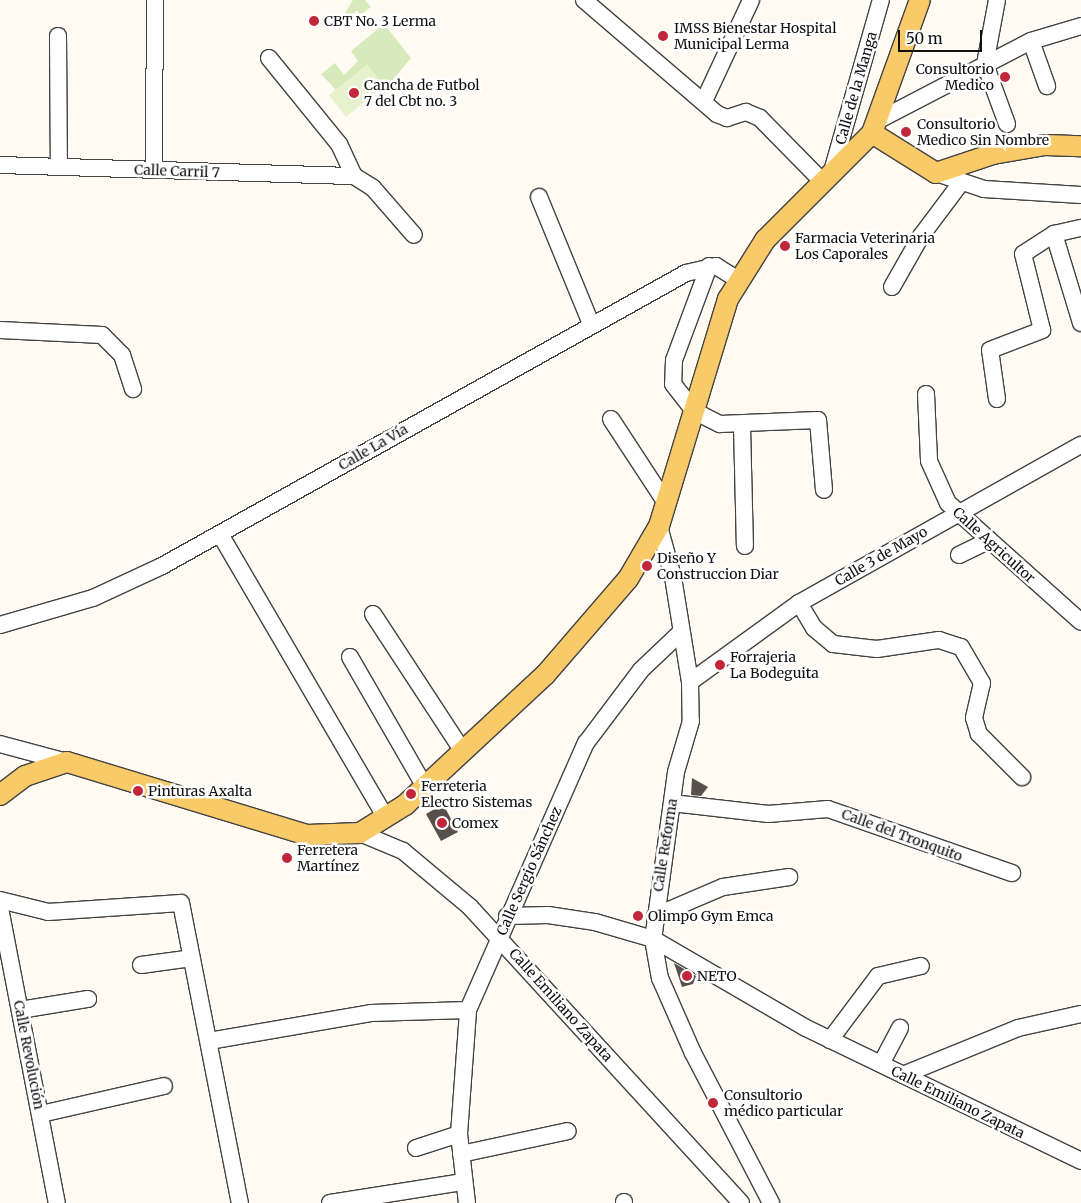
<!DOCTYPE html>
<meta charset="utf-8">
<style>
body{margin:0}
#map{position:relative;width:1081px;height:1203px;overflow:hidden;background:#fffbf2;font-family:Merriweather,serif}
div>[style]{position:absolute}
.green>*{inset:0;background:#d7eabb}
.pitch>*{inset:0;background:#e8f1cd}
.building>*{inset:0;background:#58504c}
.roads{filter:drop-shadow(1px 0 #434343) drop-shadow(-1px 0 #434343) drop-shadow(0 1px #434343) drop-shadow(0 -1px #434343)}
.minor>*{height:16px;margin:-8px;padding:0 8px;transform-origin:8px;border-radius:8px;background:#fff}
.major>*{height:20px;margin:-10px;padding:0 10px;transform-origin:10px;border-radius:10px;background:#f9ca68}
.dots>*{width:14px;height:14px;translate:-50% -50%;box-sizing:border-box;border:2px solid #fff;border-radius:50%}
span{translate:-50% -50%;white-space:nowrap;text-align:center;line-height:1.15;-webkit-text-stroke:5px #fff;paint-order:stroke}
.poi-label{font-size:14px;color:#101010}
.left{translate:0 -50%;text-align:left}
.right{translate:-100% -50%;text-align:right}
.street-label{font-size:14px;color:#101010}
.scale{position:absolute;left:898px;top:30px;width:84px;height:22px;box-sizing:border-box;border:2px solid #101010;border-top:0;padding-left:6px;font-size:15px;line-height:18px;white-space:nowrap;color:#101010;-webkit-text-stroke:4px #fff;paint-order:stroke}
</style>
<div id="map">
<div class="green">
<div style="clip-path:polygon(353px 0,365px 0,371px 7px,348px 24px,342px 18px)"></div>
<div style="clip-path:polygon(384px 24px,411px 58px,386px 88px,367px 65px,336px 90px,321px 74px,335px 63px,344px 75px,358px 61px,351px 51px)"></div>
</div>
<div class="pitch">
<div style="clip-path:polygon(367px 65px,384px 86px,346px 117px,329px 95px)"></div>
</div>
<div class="building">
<div style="clip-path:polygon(692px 778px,708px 787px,701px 796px,691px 795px)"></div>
<div style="clip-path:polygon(443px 804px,458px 832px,441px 841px,426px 814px)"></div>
<div style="clip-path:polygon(674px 963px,696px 976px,693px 984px,682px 987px)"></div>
</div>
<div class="roads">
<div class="minor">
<div style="left:584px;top:0;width:175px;rotate:40.6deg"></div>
<div style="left:717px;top:114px;width:11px;rotate:22deg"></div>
<div style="left:727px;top:118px;width:20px;rotate:-18deg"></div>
<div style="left:746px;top:112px;width:15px;rotate:23deg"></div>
<div style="left:760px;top:118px;width:90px;rotate:45.5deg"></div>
<div style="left:997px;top:0;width:65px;rotate:100.6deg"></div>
<div style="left:985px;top:64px;width:64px;rotate:69.9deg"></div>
<div style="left:58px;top:36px;width:131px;rotate:89.6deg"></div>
<div style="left:1031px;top:41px;width:48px;rotate:70.4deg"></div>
<div style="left:269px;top:58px;width:111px;rotate:50.9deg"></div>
<div style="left:339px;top:144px;width:35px;rotate:65deg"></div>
<div style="left:354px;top:176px;width:22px;rotate:32deg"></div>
<div style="left:373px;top:188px;width:62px;rotate:48.9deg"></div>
<div style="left:704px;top:101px;width:111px;rotate:-65deg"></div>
<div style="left:879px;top:120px;width:171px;rotate:-27.5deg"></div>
<div style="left:1031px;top:41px;width:52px;rotate:-16.7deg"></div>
<div style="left:0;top:165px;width:354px;rotate:1.8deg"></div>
<div style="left:154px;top:169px;width:169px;rotate:-89.7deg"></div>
<div style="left:936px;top:173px;width:51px;rotate:18.4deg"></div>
<div style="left:984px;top:189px;width:97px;rotate:3.5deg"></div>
<div style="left:831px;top:175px;width:182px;rotate:-74.1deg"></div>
<div style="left:539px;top:197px;width:137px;rotate:67.7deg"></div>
<div style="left:1054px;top:234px;width:93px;rotate:73.1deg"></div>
<div style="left:709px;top:266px;width:100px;rotate:110.4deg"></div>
<div style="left:674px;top:360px;width:24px;rotate:92deg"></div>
<div style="left:673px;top:384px;width:34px;rotate:52deg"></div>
<div style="left:694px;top:411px;width:29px;rotate:27deg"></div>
<div style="left:720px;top:424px;width:98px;rotate:-2.3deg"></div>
<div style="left:818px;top:420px;width:70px;rotate:85.1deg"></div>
<div style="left:892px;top:287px;width:59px;rotate:-60.4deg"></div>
<div style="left:921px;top:236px;width:65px;rotate:-53.1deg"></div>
<div style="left:0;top:330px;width:102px;rotate:2.8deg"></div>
<div style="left:102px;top:335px;width:28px;rotate:45deg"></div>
<div style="left:122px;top:355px;width:36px;rotate:72deg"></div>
<div style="left:926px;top:394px;width:67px;rotate:87.4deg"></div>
<div style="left:929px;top:461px;width:46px;rotate:65.7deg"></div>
<div style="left:948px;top:503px;width:178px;rotate:41.8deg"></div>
<div style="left:997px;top:399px;width:49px;rotate:-98.1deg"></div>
<div style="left:990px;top:350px;width:56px;rotate:-21deg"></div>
<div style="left:1042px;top:330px;width:78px;rotate:-104deg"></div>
<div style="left:1023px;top:254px;width:37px;rotate:-33deg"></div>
<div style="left:1054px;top:234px;width:28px;rotate:-13deg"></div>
<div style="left:611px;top:419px;width:100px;rotate:56.8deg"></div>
<div style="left:742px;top:426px;width:120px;rotate:88.6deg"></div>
<div style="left:659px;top:526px;width:53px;rotate:74.6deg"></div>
<div style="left:673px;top:577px;width:106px;rotate:80.8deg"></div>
<div style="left:690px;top:682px;width:39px;rotate:89deg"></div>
<div style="left:691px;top:721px;width:53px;rotate:106.4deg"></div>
<div style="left:676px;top:772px;width:169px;rotate:97.8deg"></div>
<div style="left:653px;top:939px;width:40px;rotate:80deg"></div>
<div style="left:660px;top:978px;width:82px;rotate:66.3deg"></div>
<div style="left:693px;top:1053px;width:169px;rotate:62.5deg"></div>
<div style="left:220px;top:534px;width:329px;rotate:59.7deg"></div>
<div style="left:959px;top:555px;width:32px;rotate:-26deg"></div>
<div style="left:799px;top:603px;width:29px;rotate:59deg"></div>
<div style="left:814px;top:628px;width:25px;rotate:40deg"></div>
<div style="left:833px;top:644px;width:44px;rotate:6.5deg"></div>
<div style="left:877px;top:649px;width:63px;rotate:-8.3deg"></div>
<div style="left:939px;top:640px;width:23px;rotate:18deg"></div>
<div style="left:961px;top:647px;width:42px;rotate:59.7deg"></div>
<div style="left:982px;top:683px;width:36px;rotate:103deg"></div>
<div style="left:974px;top:718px;width:17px;rotate:73deg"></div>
<div style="left:979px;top:734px;width:61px;rotate:45deg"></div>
<div style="left:373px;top:614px;width:166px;rotate:56.8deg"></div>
<div style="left:0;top:625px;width:97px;rotate:-16.2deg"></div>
<div style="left:93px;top:598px;width:76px;rotate:-24.9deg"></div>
<div style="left:162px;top:566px;width:600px;rotate:-29.21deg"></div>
<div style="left:686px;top:273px;width:31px;rotate:-13deg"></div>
<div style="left:716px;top:266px;width:26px;rotate:32deg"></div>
<div style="left:350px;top:657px;width:150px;rotate:60deg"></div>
<div style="left:690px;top:682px;width:135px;rotate:-35.9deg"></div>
<div style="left:799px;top:603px;width:323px;rotate:-29.3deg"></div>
<div style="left:0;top:744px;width:69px;rotate:15deg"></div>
<div style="left:672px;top:803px;width:97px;rotate:6.5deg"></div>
<div style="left:768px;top:814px;width:60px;rotate:-4.8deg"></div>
<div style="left:828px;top:809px;width:195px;rotate:19.2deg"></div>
<div style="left:360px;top:833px;width:47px;rotate:22.7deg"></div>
<div style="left:403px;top:851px;width:87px;rotate:39.9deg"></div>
<div style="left:470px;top:907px;width:401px;rotate:47.5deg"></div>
<div style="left:0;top:900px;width:49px;rotate:14deg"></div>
<div style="left:48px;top:912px;width:133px;rotate:-3.9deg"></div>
<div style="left:181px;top:903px;width:306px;rotate:78.9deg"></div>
<div style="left:0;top:908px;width:300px;rotate:79.1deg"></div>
<div style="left:507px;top:916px;width:41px;rotate:-1.4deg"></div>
<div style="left:548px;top:915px;width:48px;rotate:8.5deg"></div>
<div style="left:595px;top:922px;width:60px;rotate:16.3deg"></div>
<div style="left:653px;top:939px;width:175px;rotate:30.2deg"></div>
<div style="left:804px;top:1027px;width:308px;rotate:25.8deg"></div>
<div style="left:655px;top:916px;width:74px;rotate:-23.1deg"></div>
<div style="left:723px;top:887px;width:67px;rotate:-8.6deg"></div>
<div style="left:141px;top:965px;width:51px;rotate:-7.8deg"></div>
<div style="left:20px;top:1010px;width:69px;rotate:-9.2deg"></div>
<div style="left:830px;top:1040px;width:80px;rotate:-53.1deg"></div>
<div style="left:878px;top:976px;width:44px;rotate:-13.1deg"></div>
<div style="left:209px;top:1041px;width:164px;rotate:-9.8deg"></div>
<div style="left:371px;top:1013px;width:97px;rotate:-1.8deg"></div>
<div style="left:881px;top:1064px;width:41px;rotate:-62.2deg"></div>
<div style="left:903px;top:1075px;width:124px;rotate:-22.2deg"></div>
<div style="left:1018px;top:1028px;width:65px;rotate:-12.5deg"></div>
<div style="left:41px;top:1114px;width:126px;rotate:-12.8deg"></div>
<div style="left:416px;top:1148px;width:45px;rotate:-18deg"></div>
<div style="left:461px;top:1154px;width:109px;rotate:-12.1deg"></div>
<div style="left:330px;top:1203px;width:135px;rotate:-9deg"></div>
<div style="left:467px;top:1203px;width:69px;rotate:-96.6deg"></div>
<div style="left:459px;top:1134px;width:124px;rotate:-85.8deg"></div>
<div style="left:468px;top:1010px;width:292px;rotate:-66.2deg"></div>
<div style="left:586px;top:743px;width:91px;rotate:-53deg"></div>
<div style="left:641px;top:670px;width:55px;rotate:-43.5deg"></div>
<div style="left:624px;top:1203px;width:1px;rotate:-90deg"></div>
</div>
<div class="major">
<div style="left:872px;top:133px;width:75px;rotate:32deg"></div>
<div style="left:936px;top:173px;width:60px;rotate:-18.4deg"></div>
<div style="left:993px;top:154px;width:53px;rotate:-9.8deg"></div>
<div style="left:1045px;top:145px;width:36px;rotate:2deg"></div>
<div style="left:0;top:795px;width:31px;rotate:-37deg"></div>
<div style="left:25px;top:776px;width:44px;rotate:-18.4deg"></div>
<div style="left:67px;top:762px;width:251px;rotate:16.9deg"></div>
<div style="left:307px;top:835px;width:53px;rotate:-2.2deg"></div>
<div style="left:360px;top:833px;width:53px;rotate:-31.9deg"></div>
<div style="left:405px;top:805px;width:191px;rotate:-42.9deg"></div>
<div style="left:545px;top:675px;width:127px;rotate:-49.2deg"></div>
<div style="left:628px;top:579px;width:61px;rotate:-59.7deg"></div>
<div style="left:659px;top:526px;width:237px;rotate:-73.1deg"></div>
<div style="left:728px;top:299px;width:70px;rotate:-57.9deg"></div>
<div style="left:765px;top:240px;width:151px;rotate:-45deg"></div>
<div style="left:872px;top:133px;width:141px;rotate:-70.2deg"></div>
</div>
</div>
<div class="dots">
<div style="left:314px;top:21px;background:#c2263a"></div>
<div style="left:663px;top:36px;background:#c2263a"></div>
<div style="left:1005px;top:77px;background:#c2263a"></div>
<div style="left:354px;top:93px;background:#c2263a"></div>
<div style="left:906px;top:132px;background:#c2263a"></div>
<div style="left:785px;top:246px;background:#c2263a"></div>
<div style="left:647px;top:566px;background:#c2263a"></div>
<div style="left:720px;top:665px;background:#c2263a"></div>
<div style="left:138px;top:791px;background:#c2263a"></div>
<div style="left:411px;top:794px;background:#c2263a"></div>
<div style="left:442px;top:823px;background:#c2263a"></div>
<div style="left:287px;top:858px;background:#c2263a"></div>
<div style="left:638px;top:916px;background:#c2263a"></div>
<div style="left:687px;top:976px;background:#c2263a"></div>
<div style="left:713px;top:1103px;background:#c2263a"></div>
</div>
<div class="poi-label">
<span class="left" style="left:324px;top:21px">CBT No. 3 Lerma</span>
<span class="left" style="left:674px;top:36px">IMSS Bienestar Hospital<br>Municipal Lerma</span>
<span class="right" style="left:994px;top:77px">Consultorio<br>Medico</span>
<span class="left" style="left:364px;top:93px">Cancha de Futbol<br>7 del Cbt no. 3</span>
<span class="left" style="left:917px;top:132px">Consultorio<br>Medico Sin Nombre</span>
<span class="left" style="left:795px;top:246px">Farmacia Veterinaria<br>Los Caporales</span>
<span class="left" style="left:657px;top:566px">Diseño Y<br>Construccion Diar</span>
<span class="left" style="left:730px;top:665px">Forrajeria<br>La Bodeguita</span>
<span class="left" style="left:421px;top:794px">Ferreteria<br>Electro Sistemas</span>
<span class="left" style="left:148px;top:791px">Pinturas Axalta</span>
<span class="left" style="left:452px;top:823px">Comex</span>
<span class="left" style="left:297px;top:858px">Ferretera<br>Martínez</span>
<span class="left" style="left:648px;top:916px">Olimpo Gym Emca</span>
<span class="left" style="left:697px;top:976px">NETO</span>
<span class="left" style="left:724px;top:1103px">Consultorio<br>médico particular</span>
</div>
<div class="street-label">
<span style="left:856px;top:88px;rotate:-74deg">Calle de la Manga</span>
<span style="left:177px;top:171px;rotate:2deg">Calle Carril 7</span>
<span style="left:373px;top:447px;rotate:-30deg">Calle La Vía</span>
<span style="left:994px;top:545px;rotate:42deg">Calle Agricultor</span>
<span style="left:881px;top:556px;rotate:-30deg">Calle 3 de Mayo</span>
<span style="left:902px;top:835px;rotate:20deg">Calle del Tronquito</span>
<span style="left:665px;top:845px;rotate:-81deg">Calle Reforma</span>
<span style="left:529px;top:871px;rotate:-66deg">Calle Sergio Sánchez</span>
<span style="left:561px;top:1005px;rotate:48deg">Calle Emiliano Zapata</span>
<span style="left:29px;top:1055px;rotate:79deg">Calle Revolución</span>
<span style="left:958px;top:1102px;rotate:26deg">Calle Emiliano Zapata</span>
</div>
<div class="scale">50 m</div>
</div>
